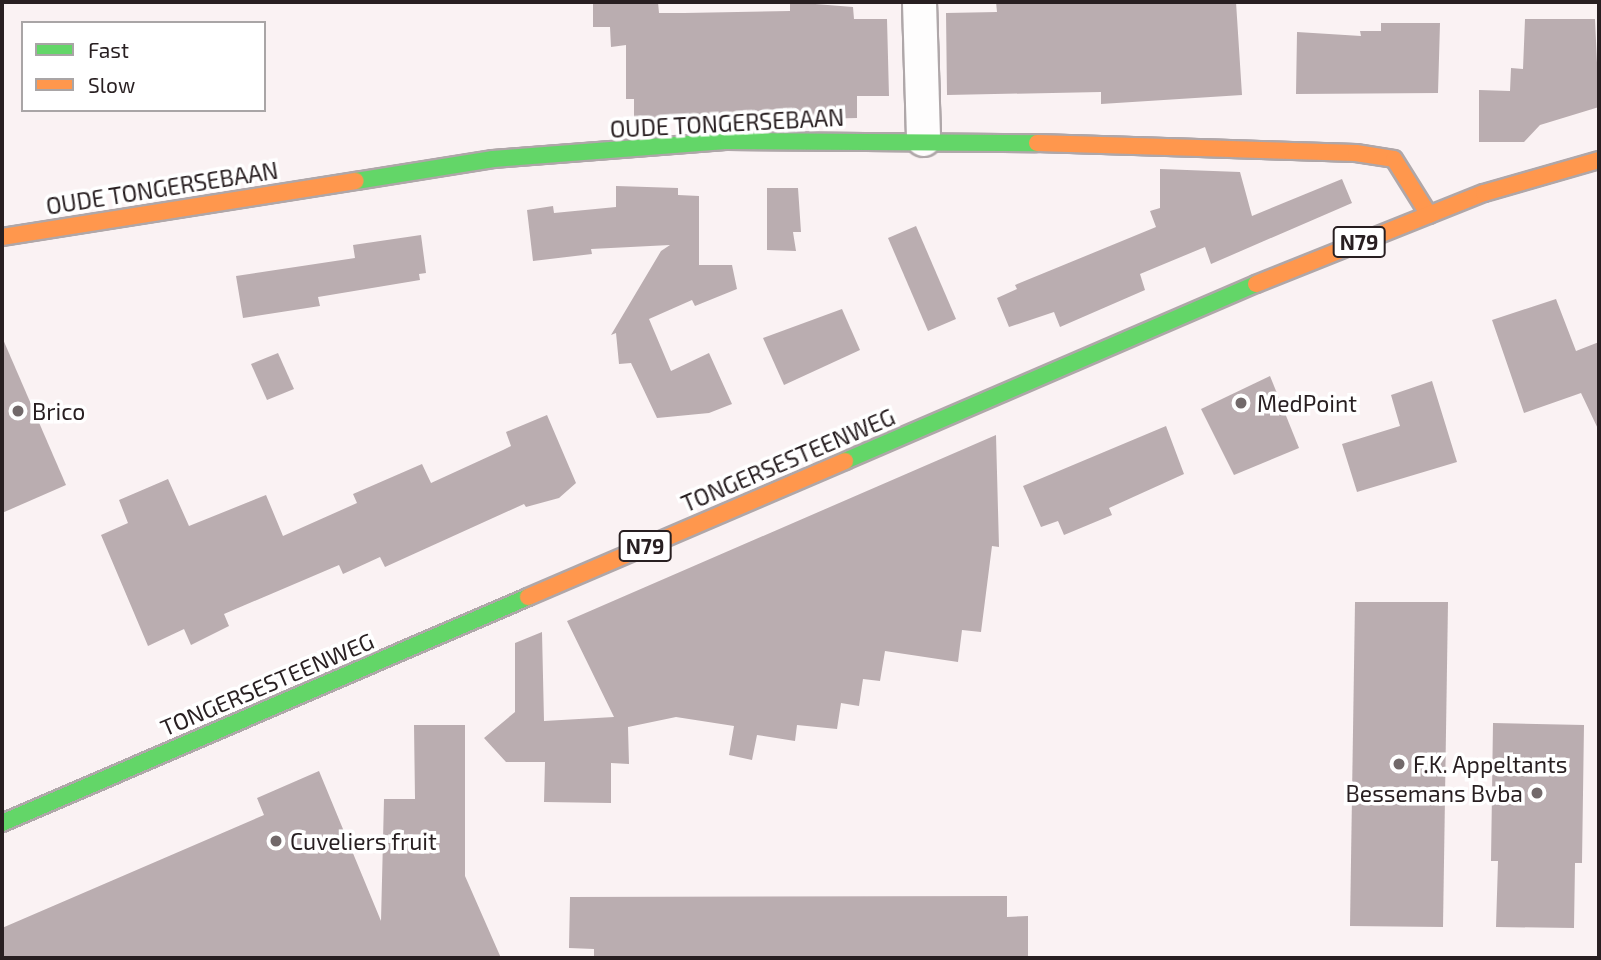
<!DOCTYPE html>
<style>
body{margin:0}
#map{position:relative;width:1601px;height:960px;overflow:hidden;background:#faf2f3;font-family:"Exo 2",sans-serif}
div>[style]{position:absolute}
.building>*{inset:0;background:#baadb0}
.roads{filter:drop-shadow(2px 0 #afa7a9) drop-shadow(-2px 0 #afa7a9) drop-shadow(0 2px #afa7a9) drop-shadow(0 -2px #afa7a9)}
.street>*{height:33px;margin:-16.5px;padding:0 16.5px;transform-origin:16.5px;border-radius:16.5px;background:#fefdfd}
.fast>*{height:16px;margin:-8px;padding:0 8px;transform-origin:8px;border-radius:8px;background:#63d668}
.slow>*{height:16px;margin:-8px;padding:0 8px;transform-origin:8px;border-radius:8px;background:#ff974d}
.dots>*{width:19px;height:19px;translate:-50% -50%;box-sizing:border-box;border:4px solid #fff;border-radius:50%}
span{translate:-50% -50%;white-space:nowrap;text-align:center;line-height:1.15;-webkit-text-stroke:7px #fff;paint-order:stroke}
.shield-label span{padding:2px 5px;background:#fff;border:2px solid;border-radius:5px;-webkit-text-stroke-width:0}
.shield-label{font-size:21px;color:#281f21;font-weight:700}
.street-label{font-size:23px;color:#281f21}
.poi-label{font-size:23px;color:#281f21}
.left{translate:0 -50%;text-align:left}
.right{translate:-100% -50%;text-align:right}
.frame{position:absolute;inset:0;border:4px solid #281f21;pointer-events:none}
.legend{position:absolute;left:21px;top:21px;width:245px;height:91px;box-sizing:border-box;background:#fff;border:2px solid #a9a5a6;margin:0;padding:9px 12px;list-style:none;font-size:21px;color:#281f21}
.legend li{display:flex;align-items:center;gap:14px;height:35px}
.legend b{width:35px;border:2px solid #a9a5a6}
</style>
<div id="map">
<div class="building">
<div style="clip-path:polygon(593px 2px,658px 2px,659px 13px,684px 13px,790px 11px,790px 2px,853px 7px,854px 19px,887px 19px,889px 96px,857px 96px,857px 118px,634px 123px,634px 99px,626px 99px,626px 45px,611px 47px,610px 27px,593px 27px)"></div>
<div style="clip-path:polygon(996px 2px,1236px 2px,1242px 95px,1101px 104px,1101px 92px,947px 95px,946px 13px,997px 12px)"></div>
<div style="clip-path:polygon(1525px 19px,1595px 19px,1599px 107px,1540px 125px,1524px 142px,1479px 142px,1479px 90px,1510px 91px,1511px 68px,1523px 69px)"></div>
<div style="clip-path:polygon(1381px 23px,1440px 23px,1438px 93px,1296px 94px,1297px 32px,1361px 36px,1360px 31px,1381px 31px)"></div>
<div style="clip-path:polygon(1160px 169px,1240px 172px,1252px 216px,1342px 179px,1352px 203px,1211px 264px,1205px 247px,1140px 274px,1145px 290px,1060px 327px,1054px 312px,1009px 327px,997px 298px,1017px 289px,1015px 285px,1156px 227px,1150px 211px,1160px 208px)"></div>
<div style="clip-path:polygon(616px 186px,678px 188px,678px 195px,699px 196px,699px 265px,732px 265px,737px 289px,695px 306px,692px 300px,649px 319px,671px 371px,709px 353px,732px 404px,709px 413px,657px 418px,631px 363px,619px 364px,616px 333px,611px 335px,661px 251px,670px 245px,591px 249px,592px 254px,533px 261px,527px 210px,553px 206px,554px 213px,616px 207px)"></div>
<div style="clip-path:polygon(767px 188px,798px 188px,801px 232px,793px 232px,796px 251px,767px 250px)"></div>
<div style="clip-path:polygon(916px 226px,956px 319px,928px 331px,888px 238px)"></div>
<div style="clip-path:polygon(421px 235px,426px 273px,419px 274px,420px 280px,318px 297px,320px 306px,243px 318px,236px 276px,355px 258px,353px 245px)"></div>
<div style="clip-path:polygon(1556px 299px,1576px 351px,1599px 342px,1599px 431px,1581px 393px,1524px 413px,1492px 320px)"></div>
<div style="clip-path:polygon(842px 309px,860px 350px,784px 385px,763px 338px)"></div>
<div style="clip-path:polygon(2px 337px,66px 485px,2px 513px)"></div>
<div style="clip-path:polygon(278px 353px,294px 389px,267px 400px,251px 364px)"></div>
<div style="clip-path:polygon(1270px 376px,1299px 448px,1234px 475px,1201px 409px)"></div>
<div style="clip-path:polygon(1432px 381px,1457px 462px,1357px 492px,1342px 444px,1400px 426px,1391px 395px)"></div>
<div style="clip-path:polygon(547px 415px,576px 483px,559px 498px,526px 507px,524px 504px,385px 567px,380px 557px,343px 574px,339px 565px,224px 614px,229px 626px,191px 645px,184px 629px,148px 646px,101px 535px,128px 523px,119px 500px,168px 479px,189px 526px,266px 495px,283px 536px,357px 503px,353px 494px,422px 464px,431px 483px,503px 450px,511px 446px,506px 432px)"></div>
<div style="clip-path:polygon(1166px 426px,1184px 474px,1109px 508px,1112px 515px,1064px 535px,1058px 521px,1041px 527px,1023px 486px)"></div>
<div style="clip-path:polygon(996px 435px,999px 547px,992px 546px,981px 632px,962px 630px,958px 662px,885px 651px,880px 681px,863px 679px,859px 706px,841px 703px,837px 729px,797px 725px,795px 741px,757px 735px,752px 760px,729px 755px,734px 726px,676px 717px,628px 727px,629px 764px,611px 763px,611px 803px,544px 802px,545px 762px,506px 762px,484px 738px,515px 712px,515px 643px,542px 632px,544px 721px,614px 717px,567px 621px)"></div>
<div style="clip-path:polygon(1355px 602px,1448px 602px,1443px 927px,1350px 926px)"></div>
<div style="clip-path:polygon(1493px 723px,1584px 725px,1582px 863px,1575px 863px,1574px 928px,1496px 927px,1498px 861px,1491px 861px)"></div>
<div style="clip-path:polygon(414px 725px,465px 725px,465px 876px,501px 958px,2px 958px,2px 928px,264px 815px,257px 798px,319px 771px,381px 921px,384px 799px,415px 799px)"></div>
<div style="clip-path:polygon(1007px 896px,1007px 917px,1028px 916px,1028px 958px,594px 958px,594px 949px,569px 948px,570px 897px)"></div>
</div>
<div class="roads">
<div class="street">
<div style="left:919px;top:2px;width:137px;rotate:88.3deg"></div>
</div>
<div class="fast">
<div style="left:356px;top:181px;width:139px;rotate:-9.1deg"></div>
<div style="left:493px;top:159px;width:236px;rotate:-4.4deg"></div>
<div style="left:728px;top:141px;width:309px;rotate:0.4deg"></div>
<div style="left:845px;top:461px;width:447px;rotate:-23.3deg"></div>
<div style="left:2px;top:823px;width:572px;rotate:-23.25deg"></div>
</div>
<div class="slow">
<div style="left:1037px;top:143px;width:319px;rotate:1.8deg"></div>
<div style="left:1356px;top:153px;width:38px;rotate:9deg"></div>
<div style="left:1394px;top:159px;width:66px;rotate:58deg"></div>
<div style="left:2px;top:237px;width:358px;rotate:-9deg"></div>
<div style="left:1256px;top:284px;width:245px;rotate:-21.8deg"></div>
<div style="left:1484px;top:193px;width:120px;rotate:-16deg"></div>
<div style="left:528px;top:597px;width:345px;rotate:-23.2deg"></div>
</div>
</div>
<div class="dots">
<div style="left:1241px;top:403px;background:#72696a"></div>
<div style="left:18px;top:411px;background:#72696a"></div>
<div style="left:1399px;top:764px;background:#72696a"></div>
<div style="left:1537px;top:793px;background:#72696a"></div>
<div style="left:276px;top:841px;background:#72696a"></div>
</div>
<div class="shield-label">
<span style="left:1359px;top:242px">N79</span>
<span style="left:645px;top:546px">N79</span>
</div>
<div class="street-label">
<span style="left:727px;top:123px;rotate:-3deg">OUDE TONGERSEBAAN</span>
<span style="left:162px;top:188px;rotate:-9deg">OUDE TONGERSEBAAN</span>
<span style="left:788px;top:460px;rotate:-23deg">TONGERSESTEENWEG</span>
<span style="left:267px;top:684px;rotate:-23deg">TONGERSESTEENWEG</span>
</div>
<div class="poi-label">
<span class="left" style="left:1257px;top:403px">MedPoint</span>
<span class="left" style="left:32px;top:411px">Brico</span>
<span class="left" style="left:1413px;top:764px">F.K. Appeltants</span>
<span class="right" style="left:1523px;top:793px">Bessemans Bvba</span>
<span class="left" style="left:290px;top:841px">Cuveliers fruit</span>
</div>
<div class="frame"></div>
<ul class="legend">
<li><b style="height:9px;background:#63d668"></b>Fast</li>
<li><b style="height:9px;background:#ff974d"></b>Slow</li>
</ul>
</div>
